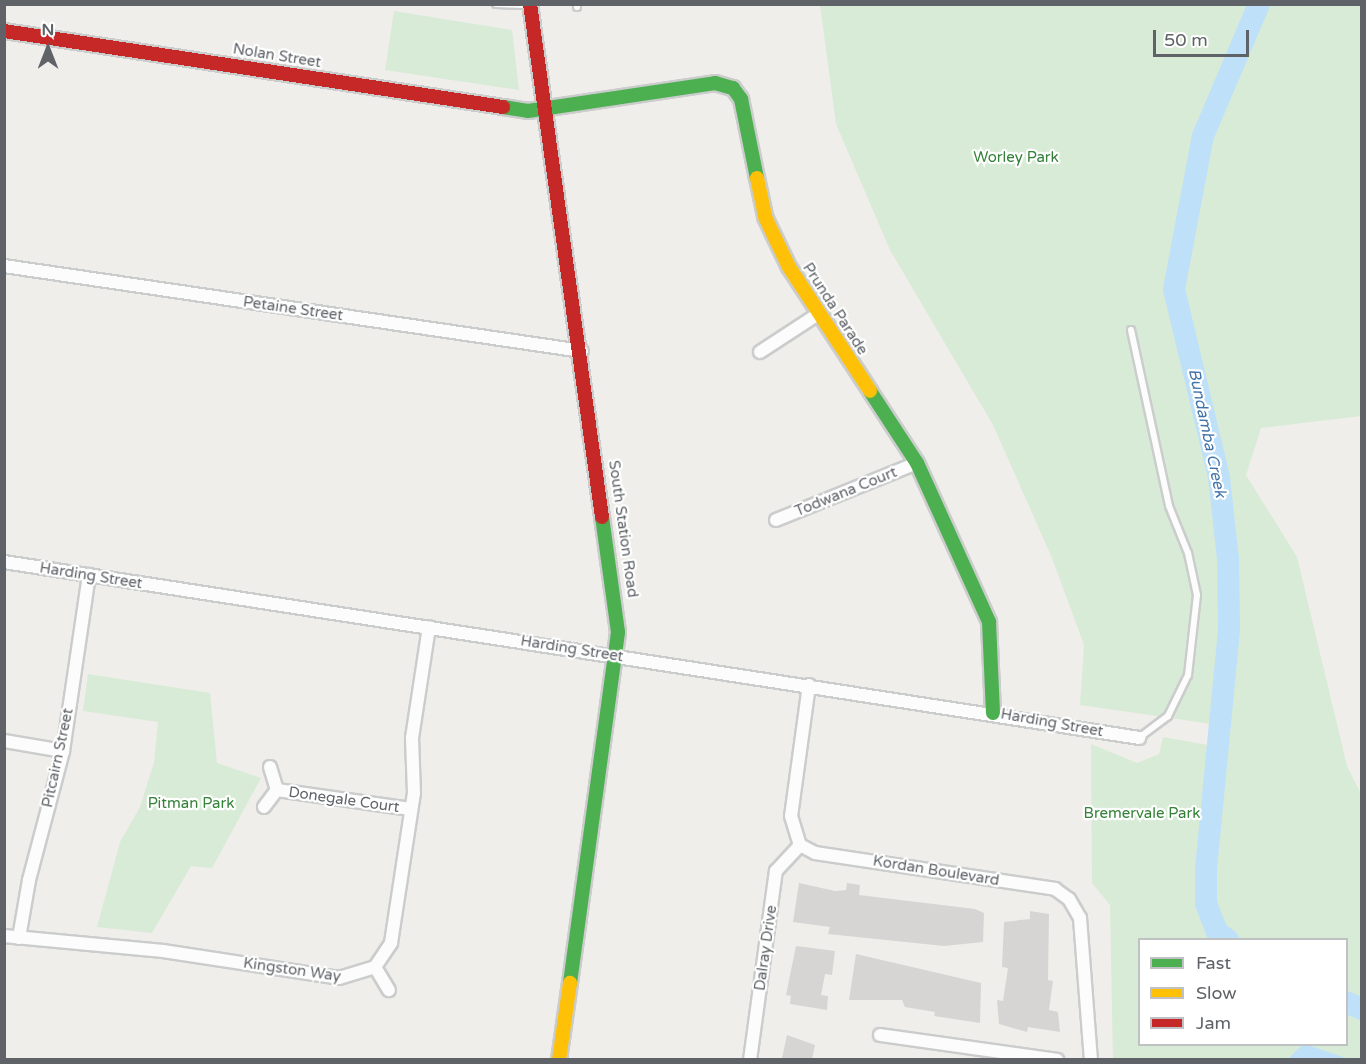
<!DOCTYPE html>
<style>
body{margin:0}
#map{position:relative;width:1366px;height:1064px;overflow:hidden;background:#efeeea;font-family:"Varela Round",sans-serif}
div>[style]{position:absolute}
.green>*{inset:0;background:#d8ebd6}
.water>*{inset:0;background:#bfe0f9}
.river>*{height:22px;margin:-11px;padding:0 11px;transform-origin:11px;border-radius:11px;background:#bfe0f9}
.building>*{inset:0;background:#d6d5d3}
.roads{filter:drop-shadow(2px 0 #cbcccc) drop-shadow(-2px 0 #cbcccc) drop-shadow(0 2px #cbcccc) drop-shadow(0 -2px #cbcccc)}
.lane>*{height:6px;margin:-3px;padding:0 3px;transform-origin:3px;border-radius:3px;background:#fdfcfc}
.street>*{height:12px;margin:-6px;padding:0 6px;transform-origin:6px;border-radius:6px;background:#fdfcfc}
.fast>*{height:14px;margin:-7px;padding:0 7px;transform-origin:7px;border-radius:7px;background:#4caf50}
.slow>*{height:14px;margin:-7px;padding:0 7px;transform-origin:7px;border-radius:7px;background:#ffc107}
.jam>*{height:14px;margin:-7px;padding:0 7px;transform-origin:7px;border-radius:7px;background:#c62828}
span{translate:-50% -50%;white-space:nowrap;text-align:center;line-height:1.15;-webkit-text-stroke:4.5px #fff;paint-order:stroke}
.street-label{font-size:15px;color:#5f6368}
.park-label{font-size:15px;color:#348238}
.water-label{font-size:16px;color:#4174aa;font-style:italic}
.frame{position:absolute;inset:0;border:6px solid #5f6368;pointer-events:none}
.legend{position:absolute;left:1138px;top:938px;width:210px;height:108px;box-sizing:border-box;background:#fff;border:2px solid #bfc1c3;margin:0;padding:8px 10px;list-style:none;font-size:18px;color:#5f6368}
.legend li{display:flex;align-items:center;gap:12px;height:30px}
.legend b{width:30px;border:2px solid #bfc1c3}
.north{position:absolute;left:18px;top:18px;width:60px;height:60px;-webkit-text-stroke:4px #fff;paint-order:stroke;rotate:0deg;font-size:16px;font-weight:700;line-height:24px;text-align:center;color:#5f6368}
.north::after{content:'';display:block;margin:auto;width:21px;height:27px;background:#5f6368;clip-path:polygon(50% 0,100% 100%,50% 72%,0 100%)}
.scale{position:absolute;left:1153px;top:30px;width:96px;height:27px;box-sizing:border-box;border:3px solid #5f6368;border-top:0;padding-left:8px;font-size:18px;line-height:21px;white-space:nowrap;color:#5f6368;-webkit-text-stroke:4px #fff;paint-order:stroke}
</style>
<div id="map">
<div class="green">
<div style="clip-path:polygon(evenodd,820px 5px,1361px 5px,1361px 416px,1261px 428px,1246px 475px,1297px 557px,1347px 766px,1361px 794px,1361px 1059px,1113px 1059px,1110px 905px,1092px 883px,1091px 744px,1137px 763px,1159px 754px,1163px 737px,1213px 746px,1212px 724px,1080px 705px,1084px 645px,1052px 558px,993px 425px,890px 250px,836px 124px,820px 5px,1140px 940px,1346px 940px,1346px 1044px,1140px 1044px,1140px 940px)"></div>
<div style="clip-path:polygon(394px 11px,512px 30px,519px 90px,385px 70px)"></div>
<div style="clip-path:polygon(88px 674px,210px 693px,217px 763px,261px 778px,212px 868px,191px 866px,152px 933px,97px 927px,120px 842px,140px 807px,154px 762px,158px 722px,83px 711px)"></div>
</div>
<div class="water">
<div style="clip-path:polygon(1302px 1045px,1308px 1045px,1349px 1059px,1288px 1059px)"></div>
</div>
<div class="river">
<div style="left:1228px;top:940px;width:14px;rotate:-144deg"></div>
<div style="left:1217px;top:932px;width:30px;rotate:-111deg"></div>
<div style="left:1206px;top:904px;width:35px;rotate:-90deg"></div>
<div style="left:1206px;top:869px;width:241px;rotate:-84.5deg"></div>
<div style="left:1229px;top:629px;width:70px;rotate:-90.8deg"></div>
<div style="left:1228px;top:559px;width:82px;rotate:-96.3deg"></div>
<div style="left:1219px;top:477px;width:193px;rotate:-103.5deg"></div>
<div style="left:1174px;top:289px;width:156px;rotate:-79.3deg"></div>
<div style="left:1203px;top:136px;width:143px;rotate:-67deg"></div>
<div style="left:1346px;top:1002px;width:17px;rotate:24deg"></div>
</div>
<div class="building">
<div style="clip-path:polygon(799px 883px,835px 891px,846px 890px,847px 883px,860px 885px,859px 895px,975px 909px,984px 913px,983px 942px,944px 946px,828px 934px,830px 927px,793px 922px)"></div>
<div style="clip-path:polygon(1030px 911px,1049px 914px,1048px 980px,1053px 981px,1049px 1010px,1058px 1012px,1060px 1032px,1028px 1027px,1027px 1032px,999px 1024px,997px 1000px,1003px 1001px,1008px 968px,1002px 967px,1004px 922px,1030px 919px)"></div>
<div style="clip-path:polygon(796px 946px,835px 951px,832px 975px,825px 974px,821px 995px,828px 996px,827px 1010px,790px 1004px,791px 996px,786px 995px)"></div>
<div style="clip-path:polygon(856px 954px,981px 983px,980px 1023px,934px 1016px,935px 1012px,905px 1007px,902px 1000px,849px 1000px)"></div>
<div style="clip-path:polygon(787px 1035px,815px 1045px,812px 1059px,782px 1058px)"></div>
</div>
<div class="roads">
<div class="lane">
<div style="left:496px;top:4px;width:34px;rotate:2deg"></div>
<div style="left:577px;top:4px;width:3px;rotate:90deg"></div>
<div style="left:1131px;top:330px;width:180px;rotate:77.8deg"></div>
<div style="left:1169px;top:506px;width:51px;rotate:68deg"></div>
<div style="left:1188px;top:553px;width:43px;rotate:77.9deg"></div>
<div style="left:1197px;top:595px;width:81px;rotate:96.4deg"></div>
<div style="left:1188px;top:675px;width:46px;rotate:116deg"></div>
<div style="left:1168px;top:716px;width:36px;rotate:143deg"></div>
</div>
<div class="street">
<div style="left:4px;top:266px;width:584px;rotate:8.37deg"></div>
<div style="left:760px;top:352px;width:69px;rotate:-33.2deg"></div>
<div style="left:776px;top:520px;width:152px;rotate:-22deg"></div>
<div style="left:4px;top:562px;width:1149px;rotate:8.81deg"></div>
<div style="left:809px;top:685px;width:132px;rotate:97.8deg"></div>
<div style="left:791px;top:816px;width:30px;rotate:73deg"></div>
<div style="left:800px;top:845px;width:17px;rotate:28deg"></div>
<div style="left:815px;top:853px;width:243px;rotate:8.5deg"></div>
<div style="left:1055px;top:889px;width:17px;rotate:36deg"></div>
<div style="left:1069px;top:899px;width:22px;rotate:60deg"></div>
<div style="left:1080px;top:918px;width:142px;rotate:85.6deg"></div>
<div style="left:4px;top:741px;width:60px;rotate:9.6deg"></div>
<div style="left:277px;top:790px;width:135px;rotate:8.1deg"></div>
<div style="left:264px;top:807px;width:21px;rotate:-53deg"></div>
<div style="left:277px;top:790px;width:24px;rotate:-107deg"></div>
<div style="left:4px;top:936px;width:160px;rotate:5.4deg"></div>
<div style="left:163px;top:951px;width:178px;rotate:8.7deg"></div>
<div style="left:339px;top:978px;width:38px;rotate:-17deg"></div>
<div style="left:375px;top:967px;width:29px;rotate:-56deg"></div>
<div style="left:391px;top:943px;width:152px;rotate:-81.3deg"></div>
<div style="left:414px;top:793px;width:55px;rotate:-92.1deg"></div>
<div style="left:412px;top:738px;width:112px;rotate:-81.3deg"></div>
<div style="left:19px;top:938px;width:59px;rotate:-80.2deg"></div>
<div style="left:29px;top:880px;width:133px;rotate:-75.2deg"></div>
<div style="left:63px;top:751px;width:178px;rotate:-81.6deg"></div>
<div style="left:375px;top:967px;width:27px;rotate:59deg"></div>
<div style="left:880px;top:1035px;width:179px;rotate:8deg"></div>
<div style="left:750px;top:1060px;width:191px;rotate:-82.2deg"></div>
<div style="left:776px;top:871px;width:35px;rotate:-47deg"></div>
</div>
<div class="fast">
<div style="left:503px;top:107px;width:25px;rotate:9deg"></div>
<div style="left:528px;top:111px;width:189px;rotate:-8.5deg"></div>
<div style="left:715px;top:83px;width:19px;rotate:16deg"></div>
<div style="left:733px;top:88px;width:14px;rotate:54deg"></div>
<div style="left:741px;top:99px;width:81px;rotate:78.6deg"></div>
<div style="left:870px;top:391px;width:86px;rotate:56.9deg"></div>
<div style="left:917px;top:463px;width:175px;rotate:65.6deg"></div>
<div style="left:989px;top:622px;width:91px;rotate:87.5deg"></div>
<div style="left:570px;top:983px;width:354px;rotate:-82.2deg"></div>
<div style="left:618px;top:632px;width:116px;rotate:-97.9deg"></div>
</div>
<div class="slow">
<div style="left:757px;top:178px;width:40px;rotate:78deg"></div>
<div style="left:765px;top:217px;width:55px;rotate:64.4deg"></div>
<div style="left:789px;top:267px;width:148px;rotate:56.8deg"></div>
<div style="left:559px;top:1060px;width:78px;rotate:-81.9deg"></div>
</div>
<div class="jam">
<div style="left:530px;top:4px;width:518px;rotate:82.01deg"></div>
<div style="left:4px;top:31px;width:505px;rotate:8.66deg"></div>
</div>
</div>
<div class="street-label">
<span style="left:277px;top:56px;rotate:9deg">Nolan Street</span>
<span style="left:293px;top:309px;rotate:8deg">Petaine Street</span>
<span style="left:835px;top:309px;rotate:57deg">Prunda Parade</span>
<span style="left:846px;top:492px;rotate:-22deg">Todwana Court</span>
<span style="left:623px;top:529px;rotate:82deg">South Station Road</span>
<span style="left:91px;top:576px;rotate:9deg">Harding Street</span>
<span style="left:572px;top:649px;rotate:9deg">Harding Street</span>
<span style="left:1052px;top:723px;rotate:10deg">Harding Street</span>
<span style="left:58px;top:758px;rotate:-78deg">Pitcairn Street</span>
<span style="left:344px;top:800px;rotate:8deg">Donegale Court</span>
<span style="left:936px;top:871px;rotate:9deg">Kordan Boulevard</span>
<span style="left:766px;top:948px;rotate:-82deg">Dalray Drive</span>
<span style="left:292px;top:970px;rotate:8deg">Kingston Way</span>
</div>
<div class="park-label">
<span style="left:1016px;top:158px">Worley Park</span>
<span style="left:191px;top:804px">Pitman Park</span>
<span style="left:1142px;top:814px">Bremervale Park</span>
</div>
<div class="water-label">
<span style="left:1207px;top:433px;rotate:78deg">Bundamba Creek</span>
</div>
<div class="frame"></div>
<ul class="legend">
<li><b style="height:8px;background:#4caf50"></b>Fast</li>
<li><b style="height:8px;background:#ffc107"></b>Slow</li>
<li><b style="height:8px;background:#c62828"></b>Jam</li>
</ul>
<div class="north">N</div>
<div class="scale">50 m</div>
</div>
